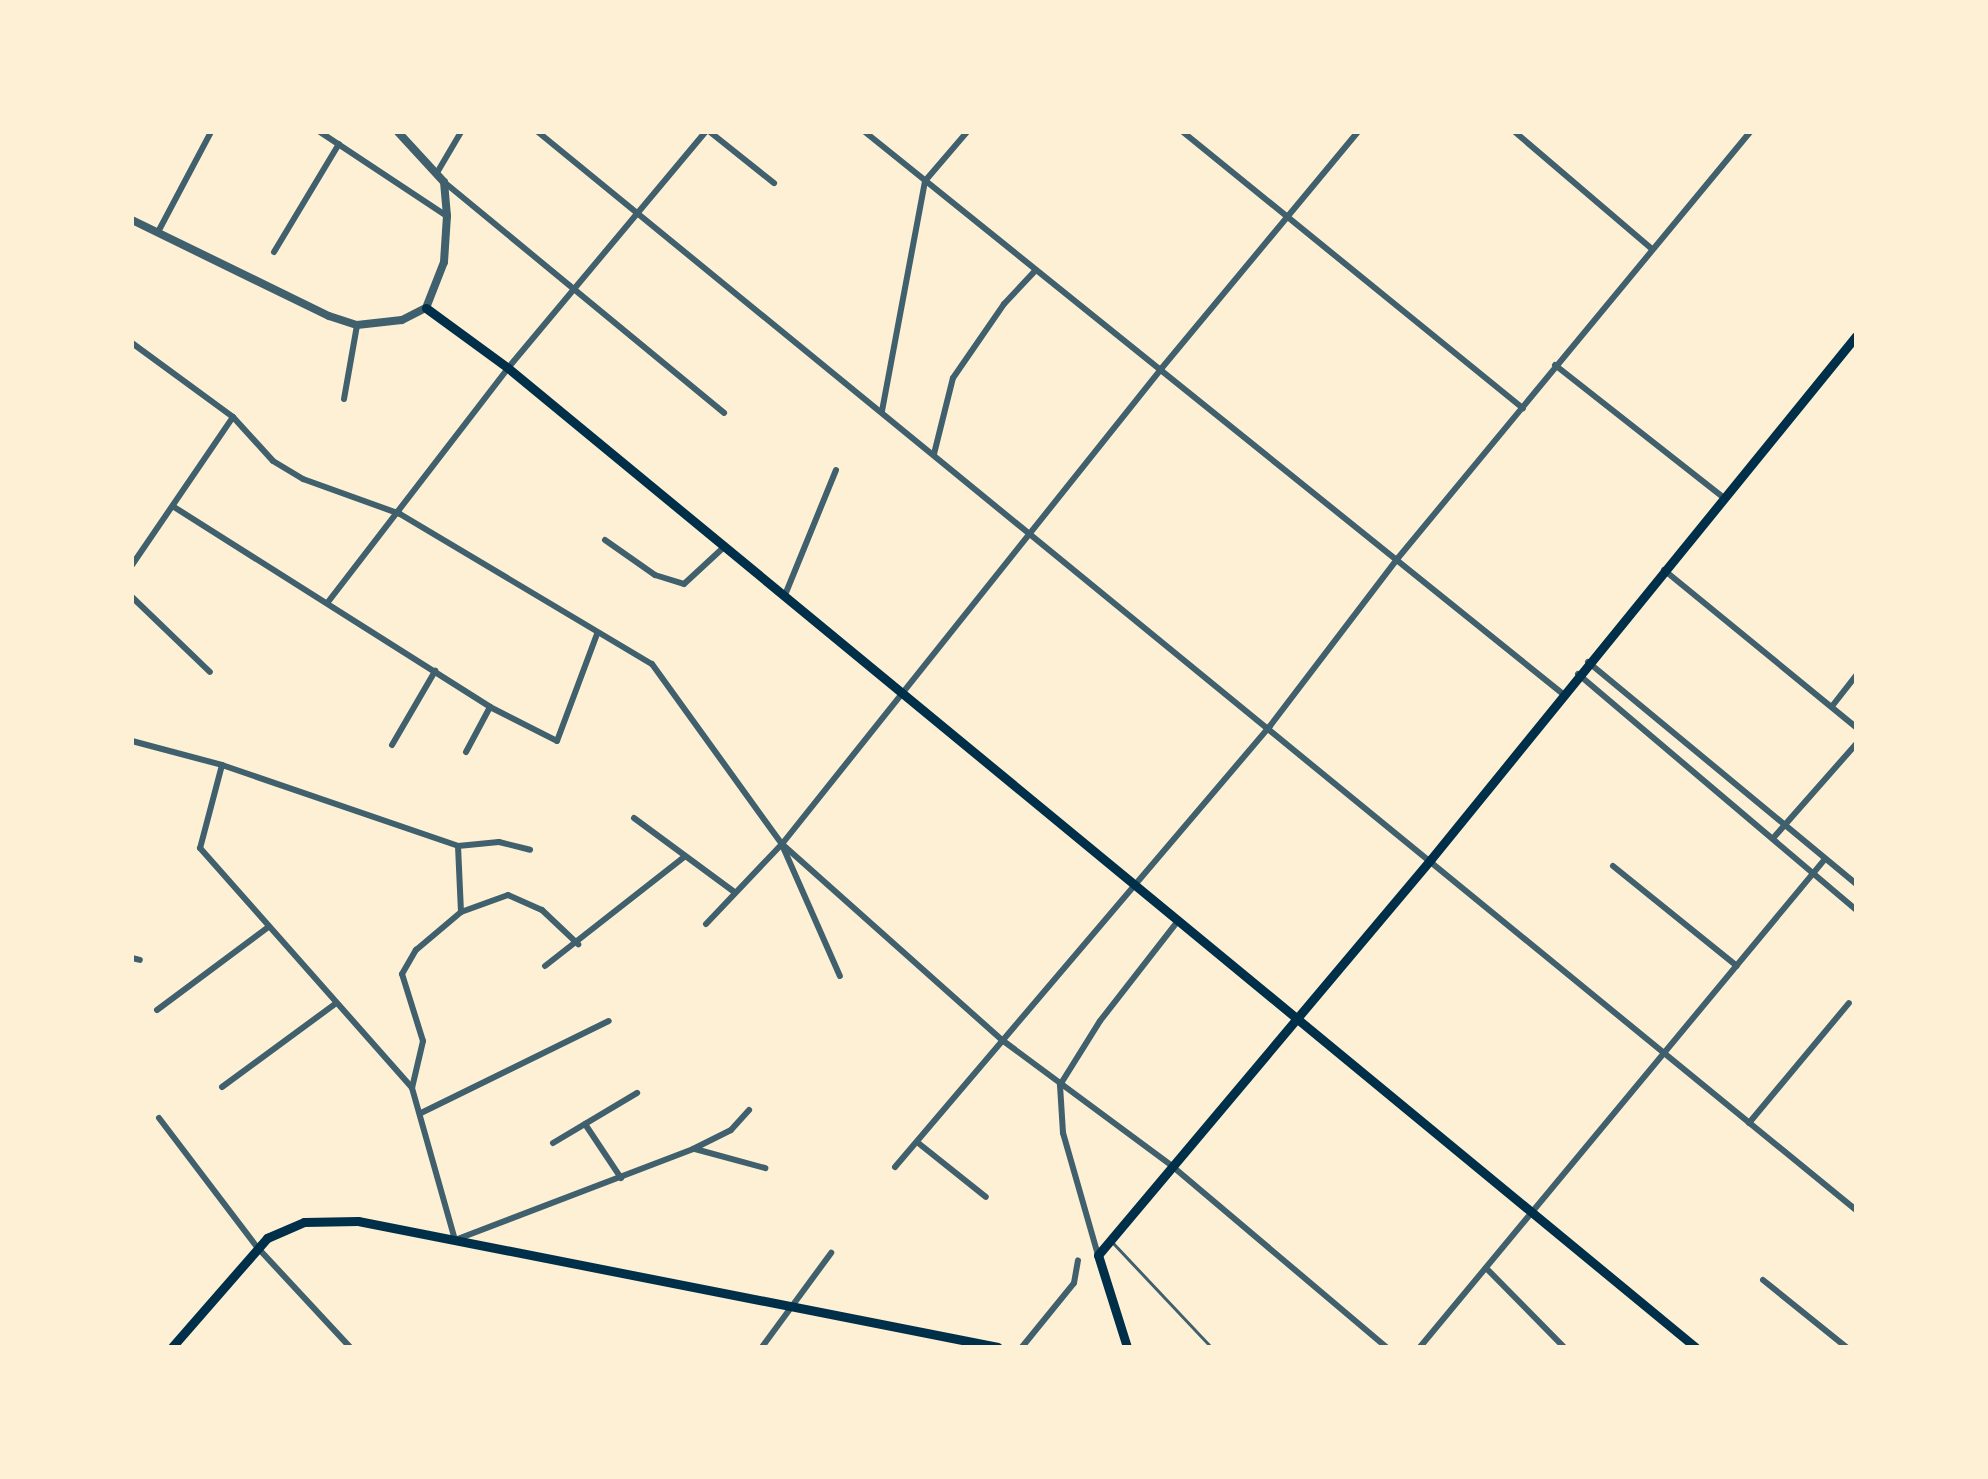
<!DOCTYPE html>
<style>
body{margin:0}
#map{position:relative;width:1988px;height:1479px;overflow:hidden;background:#fdf0d5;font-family:Roboto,sans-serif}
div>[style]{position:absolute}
.service>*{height:3px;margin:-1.5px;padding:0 1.5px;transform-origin:1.5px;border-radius:1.5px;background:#3f606c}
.minor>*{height:6px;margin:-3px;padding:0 3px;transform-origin:3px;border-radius:3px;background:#3f606c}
.tertiary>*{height:8px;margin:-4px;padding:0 4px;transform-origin:4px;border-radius:4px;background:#3f606c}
.secondary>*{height:9px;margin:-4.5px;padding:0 4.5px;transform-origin:4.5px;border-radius:4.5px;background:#003049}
span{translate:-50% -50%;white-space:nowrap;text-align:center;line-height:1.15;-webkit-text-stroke:6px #fdf0d5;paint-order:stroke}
.frame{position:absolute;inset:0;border:134px solid #fdf0d5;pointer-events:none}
</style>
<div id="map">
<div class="service">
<div style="left:1112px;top:1242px;width:144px;rotate:46.7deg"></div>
</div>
<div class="minor">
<div style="left:320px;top:132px;width:152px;rotate:33.5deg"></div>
<div style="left:538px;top:132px;width:1703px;rotate:39.28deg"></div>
<div style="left:710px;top:132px;width:82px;rotate:38.6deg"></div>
<div style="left:865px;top:132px;width:896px;rotate:38.84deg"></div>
<div style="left:1183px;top:132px;width:438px;rotate:39.1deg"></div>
<div style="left:1515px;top:132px;width:179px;rotate:40.5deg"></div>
<div style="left:438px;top:171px;width:45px;rotate:-59.5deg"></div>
<div style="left:444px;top:182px;width:363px;rotate:39.5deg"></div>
<div style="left:158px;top:232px;width:113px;rotate:-62.1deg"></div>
<div style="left:274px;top:252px;width:126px;rotate:-59deg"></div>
<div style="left:132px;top:343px;width:125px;rotate:36.2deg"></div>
<div style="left:233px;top:417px;width:59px;rotate:47.7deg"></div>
<div style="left:273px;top:461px;width:35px;rotate:31deg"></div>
<div style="left:303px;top:479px;width:103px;rotate:19.8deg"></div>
<div style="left:400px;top:514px;width:293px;rotate:30.8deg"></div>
<div style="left:652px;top:664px;width:222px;rotate:54.2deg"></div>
<div style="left:782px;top:844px;width:295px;rotate:41.7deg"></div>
<div style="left:1002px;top:1040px;width:212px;rotate:36.5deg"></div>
<div style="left:1172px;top:1166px;width:280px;rotate:40.2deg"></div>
<div style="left:1555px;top:365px;width:215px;rotate:38.2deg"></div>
<div style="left:344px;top:399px;width:75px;rotate:-80deg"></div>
<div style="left:882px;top:411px;width:234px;rotate:-79.4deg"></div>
<div style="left:925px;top:181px;width:65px;rotate:-49.4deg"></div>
<div style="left:934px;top:454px;width:78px;rotate:-76deg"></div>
<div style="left:953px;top:378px;width:90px;rotate:-55.4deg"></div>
<div style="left:1004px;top:304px;width:44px;rotate:-46.8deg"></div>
<div style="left:174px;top:507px;width:374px;rotate:32.3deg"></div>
<div style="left:490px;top:707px;width:75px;rotate:26.9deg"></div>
<div style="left:557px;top:741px;width:114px;rotate:-69.5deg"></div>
<div style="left:605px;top:540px;width:61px;rotate:35deg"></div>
<div style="left:655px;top:575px;width:30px;rotate:17deg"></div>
<div style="left:684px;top:584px;width:56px;rotate:-42.8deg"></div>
<div style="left:132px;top:565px;width:179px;rotate:-55.7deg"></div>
<div style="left:1664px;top:570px;width:248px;rotate:39.3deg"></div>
<div style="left:785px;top:595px;width:135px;rotate:-67.8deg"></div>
<div style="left:132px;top:597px;width:108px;rotate:43.9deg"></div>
<div style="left:328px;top:602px;width:295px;rotate:-52.4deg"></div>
<div style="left:508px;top:368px;width:307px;rotate:-50.1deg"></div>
<div style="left:1588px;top:662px;width:348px;rotate:39.6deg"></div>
<div style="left:1578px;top:674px;width:365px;rotate:40.3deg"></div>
<div style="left:1833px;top:705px;width:37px;rotate:-52deg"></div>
<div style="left:132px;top:741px;width:93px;rotate:14.9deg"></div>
<div style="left:222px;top:765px;width:250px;rotate:18.9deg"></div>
<div style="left:458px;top:846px;width:41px;rotate:-5.6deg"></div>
<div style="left:499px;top:842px;width:32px;rotate:14deg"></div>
<div style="left:392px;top:745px;width:86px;rotate:-59.8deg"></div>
<div style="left:466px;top:752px;width:51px;rotate:-61.9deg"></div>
<div style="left:222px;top:765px;width:86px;rotate:104.8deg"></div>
<div style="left:200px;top:848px;width:320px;rotate:48.5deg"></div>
<div style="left:412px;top:1088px;width:158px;rotate:74.2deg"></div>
<div style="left:455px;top:1240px;width:255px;rotate:-20.9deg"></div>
<div style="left:693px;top:1149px;width:42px;rotate:-26.6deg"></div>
<div style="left:731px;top:1130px;width:27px;rotate:-48deg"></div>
<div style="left:634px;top:818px;width:123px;rotate:36.4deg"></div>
<div style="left:1775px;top:836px;width:123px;rotate:-48.6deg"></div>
<div style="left:458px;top:846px;width:66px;rotate:87.4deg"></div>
<div style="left:783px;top:847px;width:141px;rotate:66.2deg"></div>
<div style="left:1613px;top:866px;width:159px;rotate:38.9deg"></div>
<div style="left:706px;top:924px;width:110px;rotate:-46.5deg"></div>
<div style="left:782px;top:844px;width:608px;rotate:-51.41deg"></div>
<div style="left:1161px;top:369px;width:308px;rotate:-50.3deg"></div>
<div style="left:132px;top:958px;width:8px;rotate:14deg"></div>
<div style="left:545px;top:966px;width:177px;rotate:-38.1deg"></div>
<div style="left:157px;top:1010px;width:137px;rotate:-36.7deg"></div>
<div style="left:222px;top:1087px;width:140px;rotate:-36.3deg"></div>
<div style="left:412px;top:1088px;width:48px;rotate:-76.8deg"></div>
<div style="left:423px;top:1041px;width:70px;rotate:-107.4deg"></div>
<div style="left:402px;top:974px;width:28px;rotate:-60deg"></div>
<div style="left:416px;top:950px;width:59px;rotate:-40.2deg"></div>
<div style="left:461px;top:912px;width:50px;rotate:-19.9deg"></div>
<div style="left:508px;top:895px;width:37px;rotate:24deg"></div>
<div style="left:542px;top:910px;width:50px;rotate:43.4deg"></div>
<div style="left:421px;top:1113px;width:209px;rotate:-26.1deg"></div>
<div style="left:159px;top:1118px;width:162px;rotate:52.8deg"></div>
<div style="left:257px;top:1247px;width:137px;rotate:47.1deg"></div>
<div style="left:1749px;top:1123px;width:156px;rotate:-50.2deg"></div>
<div style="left:585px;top:1124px;width:65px;rotate:56.3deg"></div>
<div style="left:917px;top:1142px;width:88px;rotate:38.6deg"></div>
<div style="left:553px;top:1143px;width:98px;rotate:-30.8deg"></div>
<div style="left:695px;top:1149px;width:73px;rotate:15.2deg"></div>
<div style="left:895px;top:1167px;width:579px;rotate:-49.62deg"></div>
<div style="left:1270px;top:726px;width:211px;rotate:-52.7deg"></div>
<div style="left:1398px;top:558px;width:553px;rotate:-50.43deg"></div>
<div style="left:1098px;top:1255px;width:127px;rotate:-106deg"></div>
<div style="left:1063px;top:1133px;width:48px;rotate:-93.6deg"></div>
<div style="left:1060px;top:1085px;width:75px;rotate:-58deg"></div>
<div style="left:1100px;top:1021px;width:125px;rotate:-52.1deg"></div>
<div style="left:1486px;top:1268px;width:111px;rotate:45.4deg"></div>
<div style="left:1763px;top:1280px;width:107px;rotate:38.9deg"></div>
<div style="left:762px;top:1347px;width:117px;rotate:-53.7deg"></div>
<div style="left:1022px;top:1347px;width:82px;rotate:-50.9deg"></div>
<div style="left:1074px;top:1283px;width:23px;rotate:-80deg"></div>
<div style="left:1420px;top:1347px;width:634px;rotate:-50.31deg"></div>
</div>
<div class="tertiary">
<div style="left:132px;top:220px;width:219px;rotate:26deg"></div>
<div style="left:329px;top:316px;width:29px;rotate:18deg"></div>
<div style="left:357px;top:325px;width:45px;rotate:-6.3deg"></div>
<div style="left:402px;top:320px;width:27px;rotate:-27deg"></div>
<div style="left:426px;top:308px;width:49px;rotate:-68.6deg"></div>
<div style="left:444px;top:262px;width:46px;rotate:-86.3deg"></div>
<div style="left:447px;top:216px;width:34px;rotate:-95deg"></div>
<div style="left:444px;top:182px;width:68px;rotate:-132.6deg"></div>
</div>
<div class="secondary">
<div style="left:426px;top:308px;width:102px;rotate:36.2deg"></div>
<div style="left:508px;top:368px;width:1539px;rotate:39.51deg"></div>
<div style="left:172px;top:1347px;width:145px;rotate:-48.9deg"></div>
<div style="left:267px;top:1238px;width:40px;rotate:-23.4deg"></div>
<div style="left:304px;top:1222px;width:54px;rotate:-1.1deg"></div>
<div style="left:358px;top:1221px;width:652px;rotate:11.14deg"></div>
<div style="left:1127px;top:1347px;width:96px;rotate:-107.5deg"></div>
<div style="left:1098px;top:1255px;width:517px;rotate:-49.94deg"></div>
<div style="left:1431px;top:859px;width:674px;rotate:-50.9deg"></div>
</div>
<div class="frame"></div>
</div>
